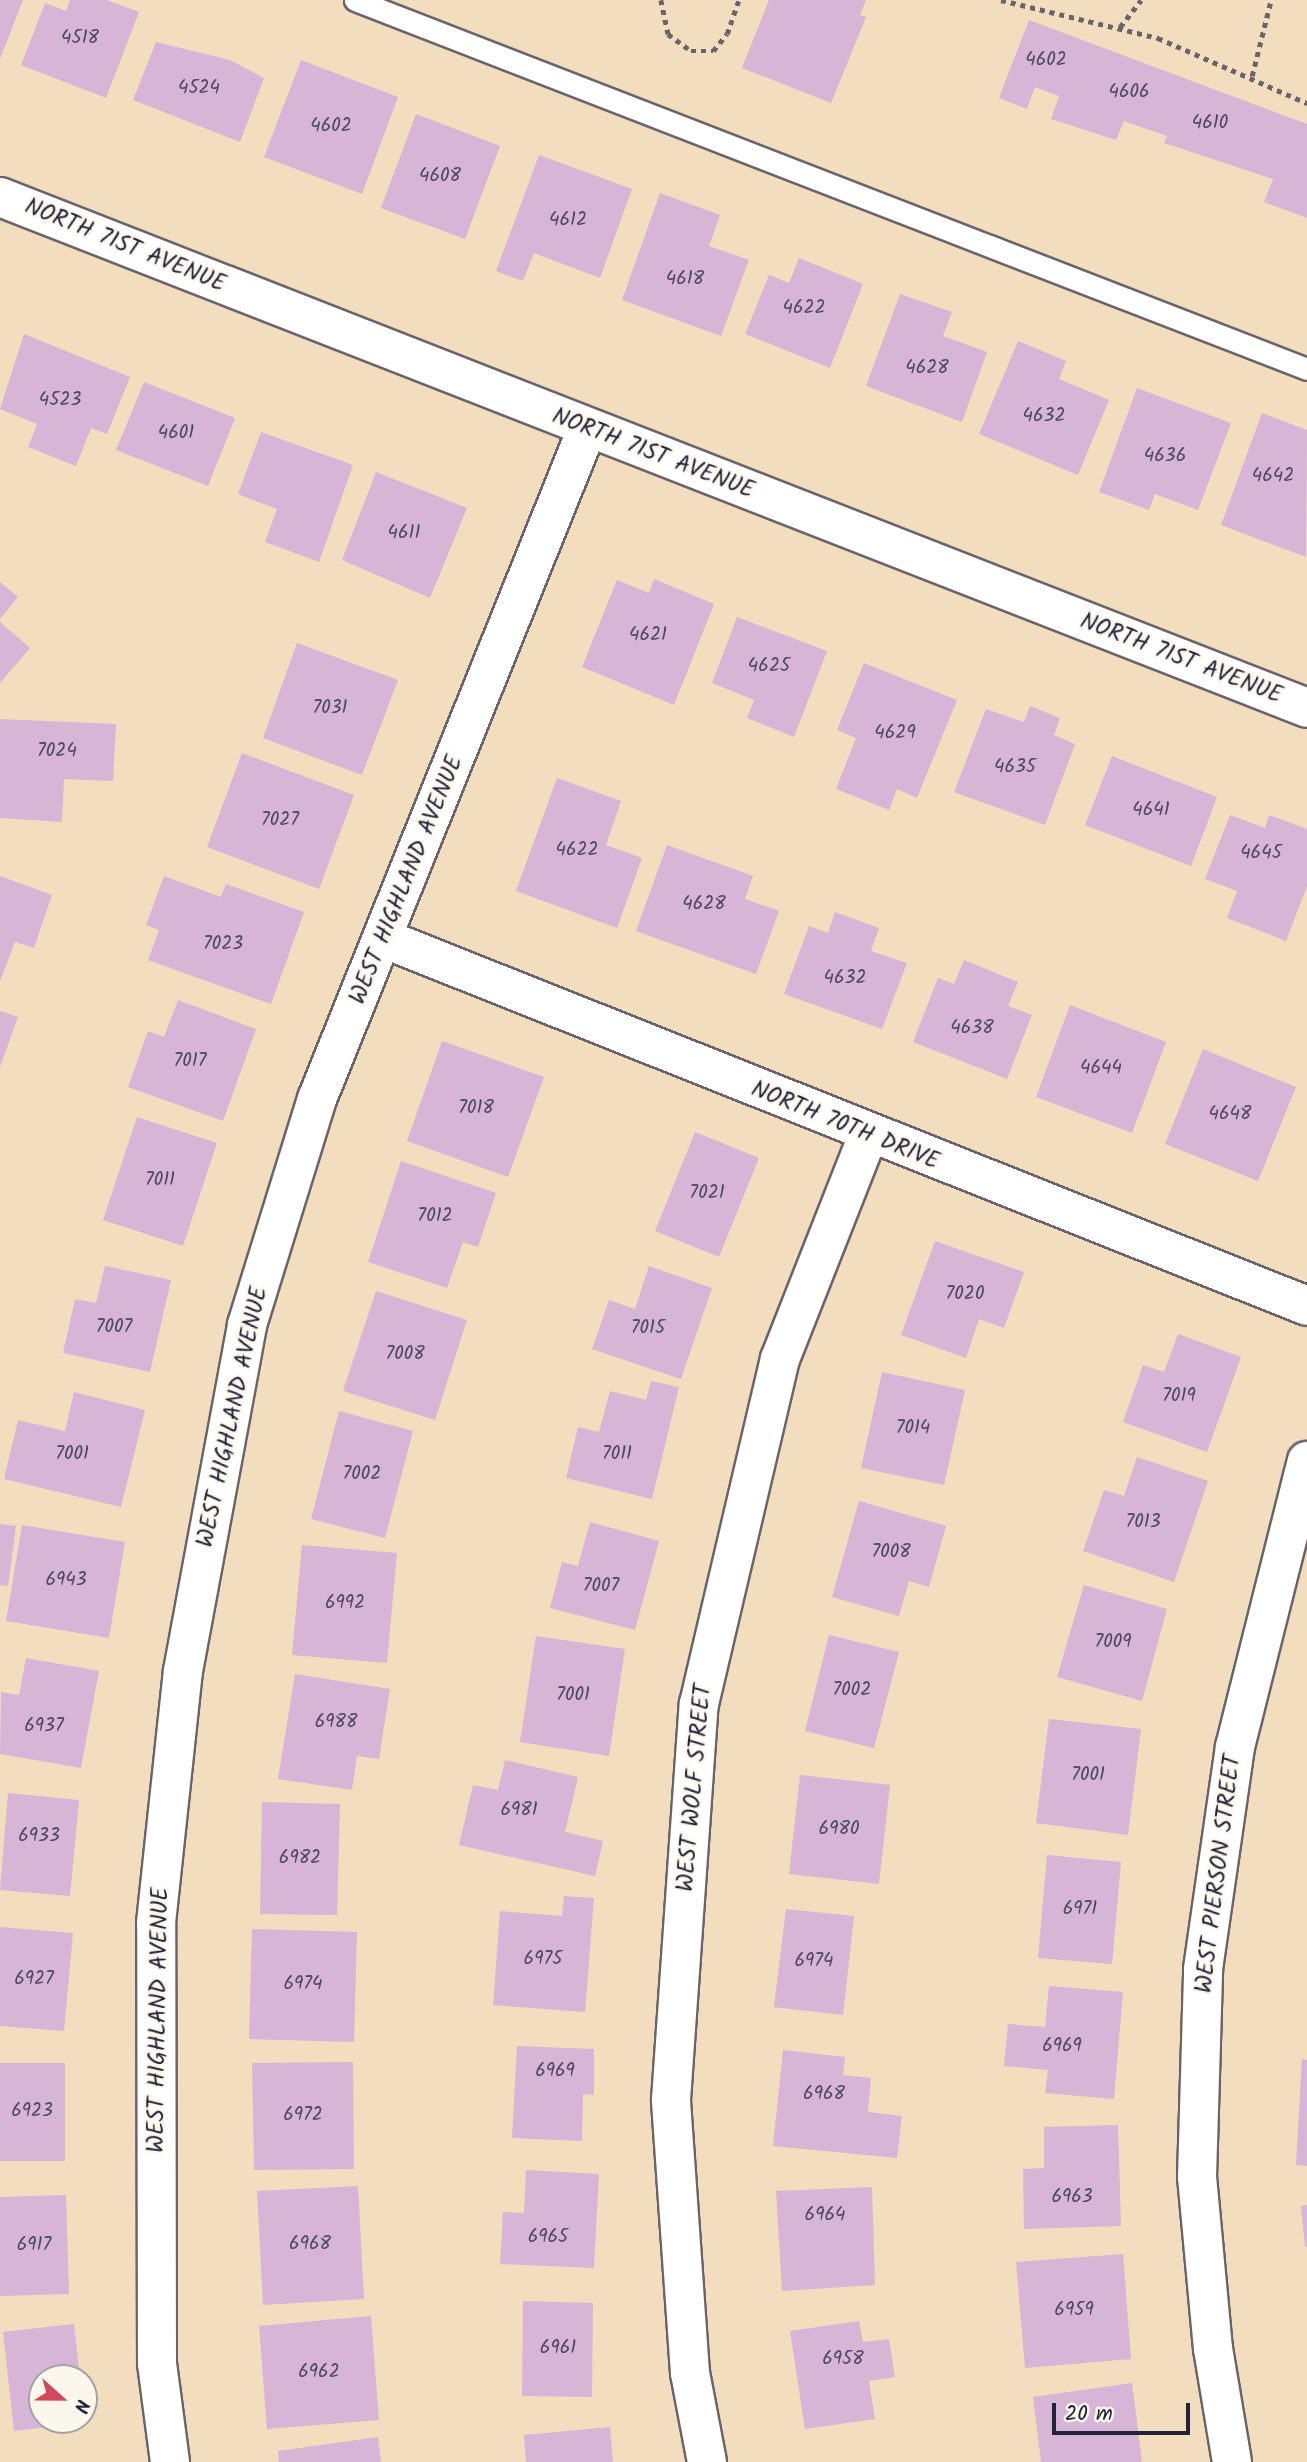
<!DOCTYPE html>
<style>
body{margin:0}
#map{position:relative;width:1307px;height:2462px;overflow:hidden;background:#f2ddbf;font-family:Kalam,sans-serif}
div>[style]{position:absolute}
.building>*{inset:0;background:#d7b5d7}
.path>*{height:4.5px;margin-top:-2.25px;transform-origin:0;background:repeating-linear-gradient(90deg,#6b6369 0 5px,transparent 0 10px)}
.roads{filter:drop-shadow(2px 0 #6b6369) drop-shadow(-2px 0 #6b6369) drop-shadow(0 2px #6b6369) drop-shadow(0 -2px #6b6369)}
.lane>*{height:21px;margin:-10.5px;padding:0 10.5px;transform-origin:10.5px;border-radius:10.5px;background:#fff}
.street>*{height:38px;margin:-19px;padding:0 19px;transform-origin:19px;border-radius:19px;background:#fff}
span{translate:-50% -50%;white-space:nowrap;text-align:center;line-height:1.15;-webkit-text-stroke:5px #fbf7ec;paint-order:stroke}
.number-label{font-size:19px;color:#4f4762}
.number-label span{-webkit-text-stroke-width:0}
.street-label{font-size:23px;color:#22223b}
.north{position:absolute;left:28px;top:2364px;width:70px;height:70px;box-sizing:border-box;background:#fbf7ec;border:2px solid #a4a2a5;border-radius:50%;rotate:111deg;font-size:19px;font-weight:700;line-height:28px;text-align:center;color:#22223b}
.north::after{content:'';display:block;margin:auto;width:24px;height:32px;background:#d1495b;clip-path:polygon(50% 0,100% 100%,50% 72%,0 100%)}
.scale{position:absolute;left:1052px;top:2403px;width:138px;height:32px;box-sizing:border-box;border:4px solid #22223b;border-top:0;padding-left:9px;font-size:21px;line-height:24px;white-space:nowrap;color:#22223b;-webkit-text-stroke:5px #fbf7ec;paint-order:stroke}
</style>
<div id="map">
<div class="building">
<div style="clip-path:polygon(0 0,23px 0,0 59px)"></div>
<div style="clip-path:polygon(70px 0,107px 0,139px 12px,106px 98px,21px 65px,45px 3px,66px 11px)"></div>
<div style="clip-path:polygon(769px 0,866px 0,860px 15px,866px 17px,831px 103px,742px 68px)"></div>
<div style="clip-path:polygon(1029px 20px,1307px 124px,1307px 218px,1264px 202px,1273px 179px,1164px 143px,1167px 136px,1124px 121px,1116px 140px,1051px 119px,1059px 96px,1035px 87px,1027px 109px,999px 98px)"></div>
<div style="clip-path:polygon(156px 42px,230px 60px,264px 78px,240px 142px,133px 100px)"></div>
<div style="clip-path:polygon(301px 60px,398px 97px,362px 194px,264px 157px)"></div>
<div style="clip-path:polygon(416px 114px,500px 146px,465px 239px,381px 208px)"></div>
<div style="clip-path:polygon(539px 155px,632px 189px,600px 278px,534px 253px,523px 281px,496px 271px)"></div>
<div style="clip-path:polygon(660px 193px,720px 215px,709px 246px,749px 260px,721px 336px,622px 300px)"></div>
<div style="clip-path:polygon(799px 258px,863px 284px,830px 368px,745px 334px,769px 275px,789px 283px)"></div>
<div style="clip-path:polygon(900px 294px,952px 312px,943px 336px,987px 352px,962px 422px,866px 386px)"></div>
<div style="clip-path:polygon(24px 334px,130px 377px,107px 434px,91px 428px,76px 466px,28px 447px,37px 424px,0 409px)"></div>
<div style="clip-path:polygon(1018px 341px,1066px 361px,1059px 379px,1109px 400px,1078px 475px,979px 434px)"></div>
<div style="clip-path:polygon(144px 382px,235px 418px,208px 486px,116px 450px)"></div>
<div style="clip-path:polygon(1137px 388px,1231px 423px,1198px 510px,1155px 494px,1149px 510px,1099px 492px)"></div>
<div style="clip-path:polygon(1262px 413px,1307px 430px,1306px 557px,1221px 525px)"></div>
<div style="clip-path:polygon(261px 432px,353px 465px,319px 562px,265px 542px,277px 509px,238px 494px)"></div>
<div style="clip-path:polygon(376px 472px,467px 508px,430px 598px,342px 560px)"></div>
<div style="clip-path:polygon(654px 579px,714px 604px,674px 705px,582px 667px,617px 580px,649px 593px)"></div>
<div style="clip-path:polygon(0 582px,18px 597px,0 619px)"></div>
<div style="clip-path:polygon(737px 617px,827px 651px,794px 737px,747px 718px,754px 700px,712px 683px)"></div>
<div style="clip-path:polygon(0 622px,30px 648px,0 683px)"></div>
<div style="clip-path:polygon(297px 643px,398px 680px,362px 775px,263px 738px)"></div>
<div style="clip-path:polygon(864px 663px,957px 700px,917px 798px,897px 789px,889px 810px,836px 789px,856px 738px,837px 730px)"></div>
<div style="clip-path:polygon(1030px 706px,1060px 718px,1054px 735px,1075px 744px,1045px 825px,954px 792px,986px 709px,1024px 722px)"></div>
<div style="clip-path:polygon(0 719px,116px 724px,113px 781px,64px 779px,62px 822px,0 818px)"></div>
<div style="clip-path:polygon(242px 753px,354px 795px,319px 889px,207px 847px)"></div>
<div style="clip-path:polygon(1112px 756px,1217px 797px,1191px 866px,1085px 825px)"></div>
<div style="clip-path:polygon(557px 778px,621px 801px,606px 845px,642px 858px,617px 928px,516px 891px)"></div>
<div style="clip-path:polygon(1230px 815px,1265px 828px,1269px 815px,1307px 829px,1307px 886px,1286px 941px,1227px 918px,1237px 891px,1205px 879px)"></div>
<div style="clip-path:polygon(667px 845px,753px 876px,745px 899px,779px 911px,756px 974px,636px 931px)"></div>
<div style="clip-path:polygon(0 876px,52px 895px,34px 948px,15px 942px,0 981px)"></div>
<div style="clip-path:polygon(164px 876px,221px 897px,226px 884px,304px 912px,271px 1004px,148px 960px,159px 930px,146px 925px)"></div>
<div style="clip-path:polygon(835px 912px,879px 928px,871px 951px,907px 963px,882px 1029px,784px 994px,809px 926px,828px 933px)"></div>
<div style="clip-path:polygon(964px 960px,1018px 982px,1008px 1006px,1032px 1015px,1007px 1079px,913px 1042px,938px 978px,954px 984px)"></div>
<div style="clip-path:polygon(178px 1000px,256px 1029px,223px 1121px,128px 1087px,148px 1031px,164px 1037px)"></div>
<div style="clip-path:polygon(1070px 1005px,1166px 1042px,1132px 1133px,1036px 1097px)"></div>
<div style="clip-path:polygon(0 1011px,18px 1017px,0 1067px)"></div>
<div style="clip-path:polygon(442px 1041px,544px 1077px,508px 1177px,407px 1141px)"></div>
<div style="clip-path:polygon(1203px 1049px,1296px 1087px,1258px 1181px,1165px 1144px)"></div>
<div style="clip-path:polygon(137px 1117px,217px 1143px,183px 1246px,103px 1220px)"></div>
<div style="clip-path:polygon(695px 1132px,759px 1158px,719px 1257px,655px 1231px)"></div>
<div style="clip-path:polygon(401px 1161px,496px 1193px,478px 1247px,463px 1242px,447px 1288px,368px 1262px)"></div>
<div style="clip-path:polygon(935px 1241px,1024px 1272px,1004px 1328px,979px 1319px,966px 1358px,901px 1335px)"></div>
<div style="clip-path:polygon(105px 1266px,171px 1280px,150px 1372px,63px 1353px,75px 1299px,96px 1303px)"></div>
<div style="clip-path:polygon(649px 1266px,712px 1288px,681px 1379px,592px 1349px,609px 1300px,635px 1309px)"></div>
<div style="clip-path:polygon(376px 1291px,467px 1320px,435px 1420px,343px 1391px)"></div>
<div style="clip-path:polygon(1178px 1334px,1241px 1357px,1207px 1452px,1123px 1422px,1143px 1365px,1164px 1372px)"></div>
<div style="clip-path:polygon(882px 1372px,965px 1390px,944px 1485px,861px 1468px)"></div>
<div style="clip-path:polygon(651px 1381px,679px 1387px,652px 1499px,566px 1478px,578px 1427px,599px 1432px,610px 1391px,646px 1400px)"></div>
<div style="clip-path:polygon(74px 1392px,145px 1410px,121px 1507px,4px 1479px,18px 1420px,65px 1431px)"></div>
<div style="clip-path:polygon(339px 1411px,413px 1431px,385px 1538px,311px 1519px)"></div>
<div style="clip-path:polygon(1137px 1457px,1208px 1481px,1174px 1582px,1083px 1551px,1104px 1490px,1124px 1496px)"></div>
<div style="clip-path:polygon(859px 1501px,946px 1526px,929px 1587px,909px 1581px,899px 1616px,832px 1597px)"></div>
<div style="clip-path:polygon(590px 1522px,659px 1541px,635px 1630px,550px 1608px,562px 1562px,578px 1566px)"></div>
<div style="clip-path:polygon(0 1524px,16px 1526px,8px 1586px,0 1585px)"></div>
<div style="clip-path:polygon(22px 1525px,125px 1542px,109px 1638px,6px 1621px)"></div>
<div style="clip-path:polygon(302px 1545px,397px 1553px,387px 1663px,292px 1655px)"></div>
<div style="clip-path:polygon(1084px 1585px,1167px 1609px,1142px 1701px,1057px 1677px)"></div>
<div style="clip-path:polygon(829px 1635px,899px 1652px,874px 1748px,805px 1731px)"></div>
<div style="clip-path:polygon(536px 1636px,625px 1649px,609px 1756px,520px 1742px)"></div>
<div style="clip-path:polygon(26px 1658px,99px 1671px,81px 1768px,0 1754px,1px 1692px,19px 1695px)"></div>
<div style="clip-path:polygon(295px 1674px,390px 1689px,379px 1759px,357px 1756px,352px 1790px,278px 1779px)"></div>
<div style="clip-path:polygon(1049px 1719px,1141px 1729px,1128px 1835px,1036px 1823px)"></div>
<div style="clip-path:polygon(505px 1760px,578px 1777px,565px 1832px,603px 1841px,595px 1876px,459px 1845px,473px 1785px,498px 1790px)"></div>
<div style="clip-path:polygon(800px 1775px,890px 1785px,879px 1884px,789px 1874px)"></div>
<div style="clip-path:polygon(8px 1793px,79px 1800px,70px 1896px,0 1890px)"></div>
<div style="clip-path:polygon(262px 1802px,340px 1804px,337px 1915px,260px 1914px)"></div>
<div style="clip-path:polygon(1047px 1855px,1121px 1862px,1112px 1964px,1038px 1958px)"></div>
<div style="clip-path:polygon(564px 1896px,594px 1898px,585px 2012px,493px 2005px,500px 1911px,562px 1916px)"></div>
<div style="clip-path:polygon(786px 1909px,854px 1916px,843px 2015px,774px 2007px)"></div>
<div style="clip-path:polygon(0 1927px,73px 1933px,64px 2031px,0 2026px)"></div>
<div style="clip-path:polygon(252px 1929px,357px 1932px,354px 2042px,249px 2039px)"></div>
<div style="clip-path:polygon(1049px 1986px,1123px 1992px,1114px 2099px,1045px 2093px,1048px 2070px,1004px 2066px,1008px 2024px,1045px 2027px)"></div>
<div style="clip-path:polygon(517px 2046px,594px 2049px,594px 2095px,583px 2094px,582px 2141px,512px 2138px)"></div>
<div style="clip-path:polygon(783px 2050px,845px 2057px,843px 2075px,871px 2078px,868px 2112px,902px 2116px,897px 2158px,773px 2146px)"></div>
<div style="clip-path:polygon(1302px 2059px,1307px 2060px,1307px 2166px,1296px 2165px)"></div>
<div style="clip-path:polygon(353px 2062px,354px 2169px,254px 2170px,252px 2063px)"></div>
<div style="clip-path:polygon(0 2063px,65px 2063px,65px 2161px,0 2161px)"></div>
<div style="clip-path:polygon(1118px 2125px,1121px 2226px,1024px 2229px,1023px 2169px,1044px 2168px,1044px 2127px)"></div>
<div style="clip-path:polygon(526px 2170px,599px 2174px,594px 2268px,500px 2264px,503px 2212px,524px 2213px)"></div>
<div style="clip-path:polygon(358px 2186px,364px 2299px,263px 2305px,257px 2191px)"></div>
<div style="clip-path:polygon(872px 2187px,875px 2285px,782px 2291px,776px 2191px)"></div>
<div style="clip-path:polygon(66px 2195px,69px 2294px,0 2296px,0 2197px)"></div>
<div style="clip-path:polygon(1307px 2205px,1307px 2247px,1305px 2247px,1301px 2206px)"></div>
<div style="clip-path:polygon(1123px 2254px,1131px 2359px,1025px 2368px,1016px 2262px)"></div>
<div style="clip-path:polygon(523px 2301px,593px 2303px,592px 2397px,522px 2396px)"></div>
<div style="clip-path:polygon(371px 2316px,379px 2420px,267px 2429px,259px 2326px)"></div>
<div style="clip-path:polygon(859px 2321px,863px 2342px,889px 2339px,895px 2377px,869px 2381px,875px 2419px,805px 2429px,790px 2331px)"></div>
<div style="clip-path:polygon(74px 2324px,80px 2378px,42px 2378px,42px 2420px,84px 2423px,14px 2431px,3px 2332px)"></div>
<div style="clip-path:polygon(1132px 2383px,1142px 2462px,1041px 2462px,1033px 2397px)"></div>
<div style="clip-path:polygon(610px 2427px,613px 2462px,526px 2462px,524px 2435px)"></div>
<div style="clip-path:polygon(378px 2437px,381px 2462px,279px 2462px,278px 2451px)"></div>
</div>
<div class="path">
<div style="left:661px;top:0;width:35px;rotate:78deg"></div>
<div style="left:668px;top:34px;width:29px;rotate:36deg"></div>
<div style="left:691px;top:51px;width:22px"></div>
<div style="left:713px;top:51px;width:22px;rotate:-51deg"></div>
<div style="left:727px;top:34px;width:36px;rotate:-71deg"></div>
<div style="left:1001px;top:0;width:162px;rotate:13.6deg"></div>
<div style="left:1158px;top:38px;width:163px;rotate:23.6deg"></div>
<div style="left:1120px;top:27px;width:34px;rotate:-52deg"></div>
<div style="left:1252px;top:76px;width:78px;rotate:-76deg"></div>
</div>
<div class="roads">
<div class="lane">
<div style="left:355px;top:0;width:1021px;rotate:21.19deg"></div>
</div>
<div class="street">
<div style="left:0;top:197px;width:1403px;rotate:21.35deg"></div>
<div style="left:385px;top:939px;width:992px;rotate:21.7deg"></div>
<div style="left:170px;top:2462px;width:100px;rotate:-97.5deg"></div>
<div style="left:157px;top:2363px;width:440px;rotate:-90.1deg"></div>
<div style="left:156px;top:1923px;width:253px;rotate:-83.9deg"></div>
<div style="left:183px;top:1671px;width:352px;rotate:-79.5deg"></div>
<div style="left:247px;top:1325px;width:237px;rotate:-72.8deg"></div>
<div style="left:317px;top:1099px;width:722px;rotate:-68.05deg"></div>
<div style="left:707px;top:2462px;width:91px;rotate:-100.8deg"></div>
<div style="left:690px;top:2373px;width:274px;rotate:-94deg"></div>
<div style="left:671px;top:2100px;width:397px;rotate:-86deg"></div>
<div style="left:699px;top:1704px;width:354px;rotate:-76.8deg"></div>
<div style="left:780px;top:1359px;width:240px;rotate:-68.5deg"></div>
<div style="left:1232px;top:2462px;width:115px;rotate:-99.5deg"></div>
<div style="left:1213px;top:2349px;width:173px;rotate:-95.3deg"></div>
<div style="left:1197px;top:2177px;width:208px;rotate:-88.3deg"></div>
<div style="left:1203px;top:1969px;width:224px;rotate:-81.8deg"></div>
<div style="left:1235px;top:1747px;width:295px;rotate:-75.9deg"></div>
</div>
</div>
<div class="number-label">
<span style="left:80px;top:39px">4518</span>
<span style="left:1046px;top:61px">4602</span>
<span style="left:199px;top:89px">4524</span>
<span style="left:1129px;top:93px">4606</span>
<span style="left:1210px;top:124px">4610</span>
<span style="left:331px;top:127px">4602</span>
<span style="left:440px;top:177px">4608</span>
<span style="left:568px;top:221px">4612</span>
<span style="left:685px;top:280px">4618</span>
<span style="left:804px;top:309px">4622</span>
<span style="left:927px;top:369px">4628</span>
<span style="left:60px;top:401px">4523</span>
<span style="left:1044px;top:417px">4632</span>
<span style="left:176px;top:434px">4601</span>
<span style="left:1165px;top:457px">4636</span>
<span style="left:1273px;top:477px">4642</span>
<span style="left:404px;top:534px">4611</span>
<span style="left:648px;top:636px">4621</span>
<span style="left:769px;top:667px">4625</span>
<span style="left:330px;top:709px">7031</span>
<span style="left:895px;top:734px">4629</span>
<span style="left:57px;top:752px">7024</span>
<span style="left:1015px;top:768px">4635</span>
<span style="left:1151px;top:811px">4641</span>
<span style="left:280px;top:821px">7027</span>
<span style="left:577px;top:851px">4622</span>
<span style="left:1261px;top:854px">4645</span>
<span style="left:704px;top:905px">4628</span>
<span style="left:223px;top:945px">7023</span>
<span style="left:845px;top:979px">4632</span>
<span style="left:972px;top:1029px">4638</span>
<span style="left:190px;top:1062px">7017</span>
<span style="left:1101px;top:1069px">4644</span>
<span style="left:476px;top:1109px">7018</span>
<span style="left:1230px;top:1115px">4648</span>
<span style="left:160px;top:1181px">7011</span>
<span style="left:707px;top:1194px">7021</span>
<span style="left:435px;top:1217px">7012</span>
<span style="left:965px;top:1295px">7020</span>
<span style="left:114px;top:1328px">7007</span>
<span style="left:648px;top:1329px">7015</span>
<span style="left:405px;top:1355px">7008</span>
<span style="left:1179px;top:1397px">7019</span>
<span style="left:913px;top:1429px">7014</span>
<span style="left:72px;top:1455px">7001</span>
<span style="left:617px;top:1455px">7011</span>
<span style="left:362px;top:1475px">7002</span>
<span style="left:1143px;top:1523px">7013</span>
<span style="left:891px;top:1553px">7008</span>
<span style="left:66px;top:1581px">6943</span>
<span style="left:601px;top:1587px">7007</span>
<span style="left:345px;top:1604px">6992</span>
<span style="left:1113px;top:1643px">7009</span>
<span style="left:852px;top:1691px">7002</span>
<span style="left:573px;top:1696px">7001</span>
<span style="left:336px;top:1723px">6988</span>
<span style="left:44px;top:1727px">6937</span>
<span style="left:1088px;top:1776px">7001</span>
<span style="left:519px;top:1811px">6981</span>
<span style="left:839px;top:1830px">6980</span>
<span style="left:39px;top:1837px">6933</span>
<span style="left:300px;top:1859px">6982</span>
<span style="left:1080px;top:1910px">6971</span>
<span style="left:543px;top:1960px">6975</span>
<span style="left:814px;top:1962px">6974</span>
<span style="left:34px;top:1980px">6927</span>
<span style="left:303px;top:1985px">6974</span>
<span style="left:1062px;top:2047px">6969</span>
<span style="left:555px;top:2072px">6969</span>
<span style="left:824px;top:2095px">6968</span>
<span style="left:32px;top:2112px">6923</span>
<span style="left:303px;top:2116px">6972</span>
<span style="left:1072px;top:2198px">6963</span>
<span style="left:825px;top:2216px">6964</span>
<span style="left:548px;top:2238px">6965</span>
<span style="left:310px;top:2245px">6968</span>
<span style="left:34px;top:2246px">6917</span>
<span style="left:1074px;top:2311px">6959</span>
<span style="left:558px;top:2349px">6961</span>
<span style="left:843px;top:2360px">6958</span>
<span style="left:319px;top:2373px">6962</span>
</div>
<div class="street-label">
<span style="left:125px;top:246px;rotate:22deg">NORTH 71ST AVENUE</span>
<span style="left:653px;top:454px;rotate:21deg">NORTH 71ST AVENUE</span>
<span style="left:1181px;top:659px;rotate:21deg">NORTH 71ST AVENUE</span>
<span style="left:407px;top:880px;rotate:-68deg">WEST HIGHLAND AVENUE</span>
<span style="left:845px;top:1126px;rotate:22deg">NORTH 70TH DRIVE</span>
<span style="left:233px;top:1417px;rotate:-78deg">WEST HIGHLAND AVENUE</span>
<span style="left:695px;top:1788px;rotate:-85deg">WEST WOLF STREET</span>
<span style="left:1219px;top:1874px;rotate:-83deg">WEST PIERSON STREET</span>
<span style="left:159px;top:2020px;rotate:-89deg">WEST HIGHLAND AVENUE</span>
</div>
<div class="north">N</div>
<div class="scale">20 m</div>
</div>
